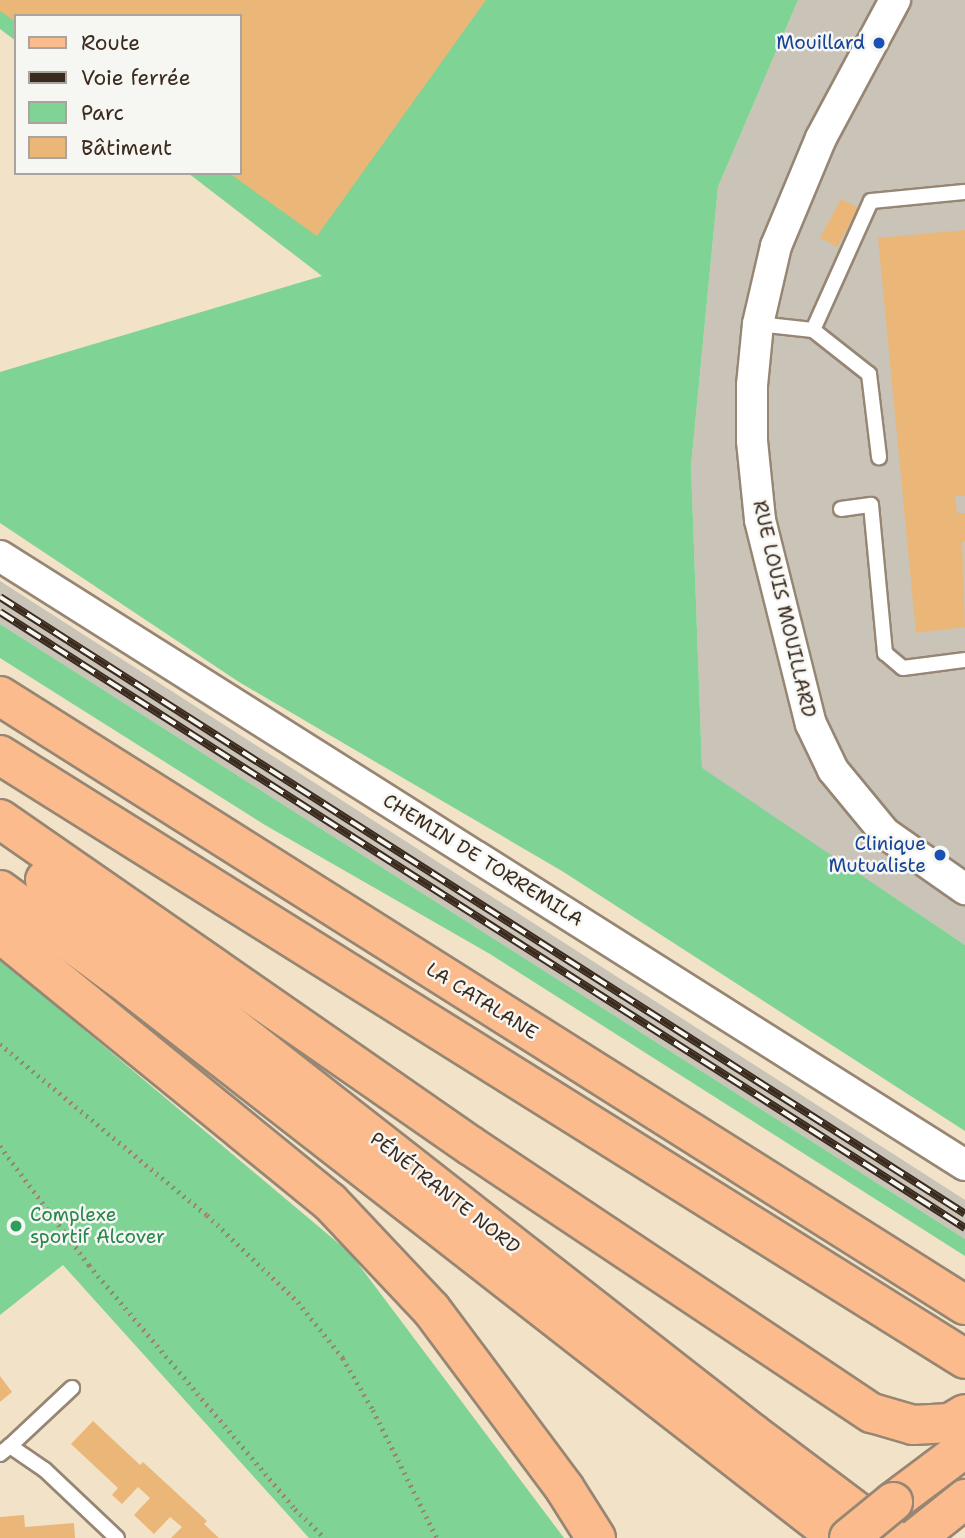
<!DOCTYPE html>
<meta charset="utf-8">
<style>
body{margin:0}
#map{position:relative;width:965px;height:1538px;overflow:hidden;background:#f1e2c8;font-family:"Shantell Sans",sans-serif}
div>[style]{position:absolute}
.industrial>*{inset:0;background:#c9c3b8}
.green>*{inset:0;background:#7ed395}
.building>*{inset:0;background:#eab779}
.path>*{height:4.5px;margin-top:-2.25px;transform-origin:0;background:repeating-linear-gradient(90deg,#968673 0 2px,transparent 0 7px)}
.roads{filter:drop-shadow(2px 0 #968673) drop-shadow(-2px 0 #968673) drop-shadow(0 2px #968673) drop-shadow(0 -2px #968673)}
.service>*{height:14px;margin:-7px;padding:0 7px;transform-origin:7px;border-radius:7px;background:#fff}
.minor>*{height:30px;margin:-15px;padding:0 15px;transform-origin:15px;border-radius:15px;background:#fff}
.primary>*{height:38px;margin:-19px;padding:0 19px;transform-origin:19px;border-radius:19px;background:#fbbb8c}
.trunk>*{height:38px;margin:-19px;padding:0 19px;transform-origin:19px;border-radius:19px;background:#fbbb8c}
.motorway>*{height:38px;margin:-19px;padding:0 19px;transform-origin:19px;border-radius:19px;background:#fbbb8c}
.rail>*{height:8px;margin-top:-4px;transform-origin:0;background:repeating-linear-gradient(90deg,#f6f6f2 0 16px,#3b2a1e 0 32px);box-sizing:border-box;border-block:2px solid #3b2a1e}
.bridges{filter:drop-shadow(2px 0 #968673) drop-shadow(-2px 0 #968673) drop-shadow(0 2px #968673) drop-shadow(0 -2px #968673)}
.primary-bridge>*{height:38px;margin:-19px;padding:0 19px;transform-origin:19px;border-radius:19px;background:#fbbb8c}
.dots>*{width:19px;height:19px;translate:-50% -50%;box-sizing:border-box;border:4px solid #f6f6f2;border-radius:50%}
span{translate:-50% -50%;white-space:nowrap;text-align:center;line-height:1.15;-webkit-text-stroke:5px #f6f6f2;paint-order:stroke}
.transit-label{font-size:19px;color:#164399}
.right{translate:-100% -50%;text-align:right}
.street-label{font-size:19px;color:#3b2a1e}
.leisure-label{font-size:19px;color:#27864d}
.left{translate:0 -50%;text-align:left}
.legend{position:absolute;left:14px;top:14px;width:228px;height:161px;box-sizing:border-box;background:#f6f6f2;border:2px solid #aba49d;margin:0;padding:9px 12px;list-style:none;font-size:21px;color:#3b2a1e}
.legend li{display:flex;align-items:center;gap:14px;height:35px}
.legend b{width:35px;border:2px solid #aba49d}
</style>
<div id="map">
<div class="industrial">
<div style="clip-path:polygon(798px 0,965px 0,965px 945px,702px 769px,691px 466px,718px 187px)"></div>
<div style="clip-path:polygon(0 581px,965px 1200px,965px 1239px,0 624px)"></div>
</div>
<div class="green">
<div style="clip-path:polygon(0 0,798px 0,718px 187px,691px 466px,702px 768px,965px 945px,965px 1131px,562px 871px,239px 682px,0 523px,0 372px,322px 276px,188px 173px,240px 173px,240px 16px,16px 16px,16px 41px,0 29px)"></div>
<div style="clip-path:polygon(0 624px,965px 1239px,965px 1256px,490px 954px,265px 825px,0 658px)"></div>
<div style="clip-path:polygon(0 959px,350px 1253px,564px 1538px,309px 1538px,63px 1265px,0 1315px)"></div>
</div>
<div class="building">
<div style="clip-path:polygon(0 0,486px 0,317px 236px,229px 173px,240px 173px,240px 16px,16px 16px,16px 22px,0 11px)"></div>
<div style="clip-path:polygon(841px 199px,859px 208px,837px 247px,820px 238px)"></div>
<div style="clip-path:polygon(965px 230px,965px 496px,955px 496px,957px 513px,965px 513px,965px 541px,962px 541px,965px 627px,916px 633px,878px 238px)"></div>
<div style="clip-path:polygon(0 1376px,12px 1392px,0 1402px)"></div>
<div style="clip-path:polygon(93px 1421px,140px 1465px,143px 1462px,207px 1521px,204px 1524px,219px 1538px,171px 1538px,182px 1527px,170px 1517px,154px 1534px,134px 1515px,150px 1498px,138px 1487px,122px 1504px,112px 1495px,118px 1488px,71px 1444px)"></div>
<div style="clip-path:polygon(24px 1515px,25px 1527px,74px 1523px,75px 1538px,0 1538px,0 1517px)"></div>
</div>
<div class="path">
<div style="left:0;top:1044px;width:268px;rotate:39.6deg"></div>
<div style="left:207px;top:1215px;width:126px;rotate:43.7deg"></div>
<div style="left:298px;top:1302px;width:72px;rotate:51.2deg"></div>
<div style="left:343px;top:1358px;width:60px;rotate:60deg"></div>
<div style="left:373px;top:1410px;width:143px;rotate:63.4deg"></div>
<div style="left:0;top:1146px;width:149px;rotate:53.2deg"></div>
<div style="left:89px;top:1265px;width:319px;rotate:49.8deg"></div>
<div style="left:295px;top:1509px;width:42px;rotate:44deg"></div>
</div>
<div class="roads">
<div class="service">
<div style="left:758px;top:324px;width:55px;rotate:6.2deg"></div>
<div style="left:813px;top:330px;width:141px;rotate:-65.8deg"></div>
<div style="left:871px;top:201px;width:94px;rotate:-5.5deg"></div>
<div style="left:813px;top:330px;width:71px;rotate:38.2deg"></div>
<div style="left:869px;top:374px;width:84px;rotate:83.1deg"></div>
<div style="left:841px;top:509px;width:30px;rotate:-8deg"></div>
<div style="left:871px;top:505px;width:149px;rotate:84.6deg"></div>
<div style="left:885px;top:653px;width:23px;rotate:40deg"></div>
<div style="left:903px;top:668px;width:63px;rotate:-7.4deg"></div>
<div style="left:10px;top:1446px;width:85px;rotate:-43.1deg"></div>
<div style="left:0;top:1454px;width:13px;rotate:-39deg"></div>
<div style="left:10px;top:1446px;width:42px;rotate:34.4deg"></div>
<div style="left:45px;top:1470px;width:99px;rotate:43.4deg"></div>
</div>
<div class="minor">
<div style="left:895px;top:0;width:157px;rotate:118.2deg"></div>
<div style="left:821px;top:138px;width:117px;rotate:112.6deg"></div>
<div style="left:776px;top:246px;width:80px;rotate:103deg"></div>
<div style="left:758px;top:324px;width:61px;rotate:95.6deg"></div>
<div style="left:752px;top:385px;width:56px;rotate:90deg"></div>
<div style="left:752px;top:441px;width:79px;rotate:84.2deg"></div>
<div style="left:760px;top:520px;width:210px;rotate:76deg"></div>
<div style="left:811px;top:724px;width:51px;rotate:64.4deg"></div>
<div style="left:833px;top:770px;width:82px;rotate:50.5deg"></div>
<div style="left:885px;top:833px;width:98px;rotate:35deg"></div>
<div style="left:0;top:556px;width:1141px;rotate:32.26deg"></div>
</div>
<div class="primary">
<div style="left:893px;top:1502px;width:90px;rotate:-36.9deg"></div>
<div style="left:916px;top:1538px;width:63px;rotate:-38.5deg"></div>
</div>
<div class="trunk">
<div style="left:0;top:819px;width:573px;rotate:34.77deg"></div>
<div style="left:471px;top:1146px;width:482px;rotate:33.7deg"></div>
<div style="left:872px;top:1413px;width:43px;rotate:16.3deg"></div>
<div style="left:913px;top:1425px;width:37px;rotate:-3deg"></div>
<div style="left:950px;top:1423px;width:17px;rotate:-31deg"></div>
<div style="left:45px;top:880px;width:898px;rotate:38.03deg"></div>
<div style="left:752px;top:1433px;width:175px;rotate:36.9deg"></div>
<div style="left:0;top:890px;width:162px;rotate:36.4deg"></div>
<div style="left:130px;top:986px;width:898px;rotate:37.94deg"></div>
<div style="left:0;top:933px;width:426px;rotate:39.2deg"></div>
<div style="left:330px;top:1202px;width:147px;rotate:46.7deg"></div>
<div style="left:431px;top:1309px;width:224px;rotate:53.3deg"></div>
<div style="left:565px;top:1489px;width:58px;rotate:57.7deg"></div>
</div>
<div class="motorway">
<div style="left:0;top:696px;width:1141px;rotate:32.26deg"></div>
<div style="left:0;top:755px;width:1138px;rotate:32.04deg"></div>
</div>
</div>
<div class="rail">
<div style="left:0;top:597px;width:1145px;rotate:32.59deg"></div>
<div style="left:0;top:612px;width:1145px;rotate:32.55deg"></div>
</div>
<div class="bridges">
<div class="primary-bridge">
<div style="left:849px;top:1538px;width:57px;rotate:-39.3deg"></div>
</div>
</div>
<div class="dots">
<div style="left:879px;top:43px;background:#1a4fb4"></div>
<div style="left:940px;top:855px;background:#1a4fb4"></div>
<div style="left:16px;top:1226px;background:#2e9e5b"></div>
</div>
<div class="transit-label">
<span class="right" style="left:865px;top:43px">Mouillard</span>
<span class="right" style="left:926px;top:855px">Clinique<br>Mutualiste</span>
</div>
<div class="street-label">
<span style="left:784px;top:609px;rotate:77deg">RUE LOUIS MOUILLARD</span>
<span style="left:483px;top:860px;rotate:32deg">CHEMIN DE TORREMILA</span>
<span style="left:482px;top:1001px;rotate:32deg">LA CATALANE</span>
<span style="left:445px;top:1193px;rotate:38deg">PÉNÉTRANTE NORD</span>
</div>
<div class="leisure-label">
<span class="left" style="left:30px;top:1226px">Complexe<br>sportif Alcover</span>
</div>
<ul class="legend">
<li><b style="height:9px;background:#fbbb8c"></b>Route</li>
<li><b style="height:9px;background:#3b2a1e"></b>Voie ferrée</li>
<li><b style="height:19px;background:#7ed395"></b>Parc</li>
<li><b style="height:19px;background:#eab779"></b>Bâtiment</li>
</ul>
</div>
